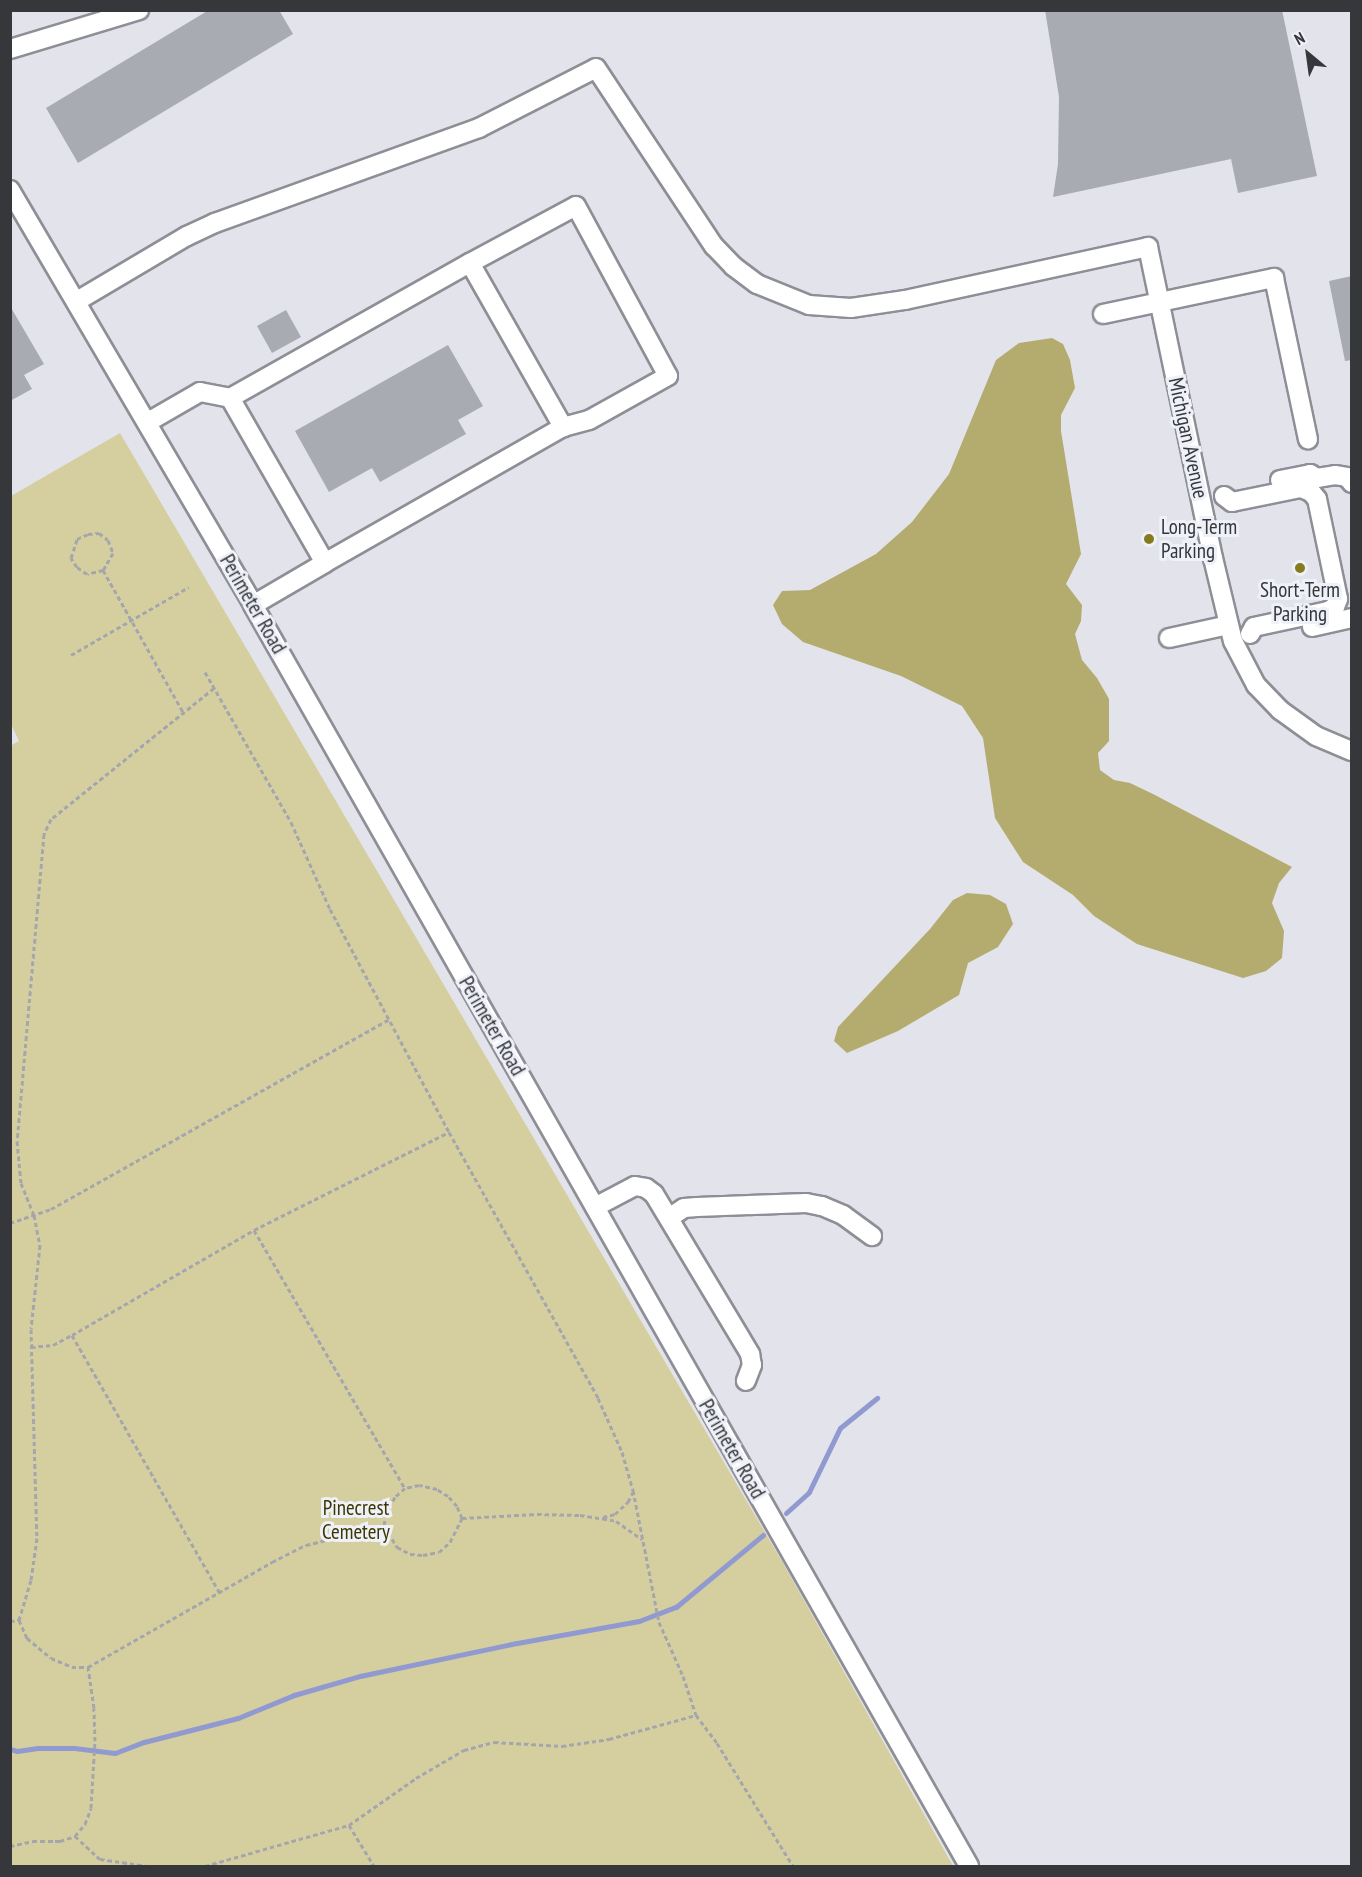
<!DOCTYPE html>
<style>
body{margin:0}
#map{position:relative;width:1362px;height:1877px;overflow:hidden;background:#e2e3eb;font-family:"PT Sans Narrow",sans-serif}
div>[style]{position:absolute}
.green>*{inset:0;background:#d5cfa0}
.forest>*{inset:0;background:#b4ac6f}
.stream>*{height:5px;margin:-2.5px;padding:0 2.5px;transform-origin:2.5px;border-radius:2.5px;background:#919ad0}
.building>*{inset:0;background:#a9abb2}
.path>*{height:3px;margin-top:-1.5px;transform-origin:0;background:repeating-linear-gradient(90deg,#a5a6ac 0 4.5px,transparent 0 7.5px)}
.roads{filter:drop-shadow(2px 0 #8e8f96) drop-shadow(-2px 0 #8e8f96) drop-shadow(0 2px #8e8f96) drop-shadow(0 -2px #8e8f96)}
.minor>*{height:18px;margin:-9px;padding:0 9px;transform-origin:9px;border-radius:9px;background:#fff}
.dots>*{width:16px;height:16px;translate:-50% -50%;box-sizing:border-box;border:3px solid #eff1f8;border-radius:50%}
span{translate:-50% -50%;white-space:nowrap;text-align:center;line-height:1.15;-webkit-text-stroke:6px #eff1f8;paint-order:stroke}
.street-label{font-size:21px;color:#36373a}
.poi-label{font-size:21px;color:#36373a}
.left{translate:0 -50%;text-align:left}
.park-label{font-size:21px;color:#3d3603}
.frame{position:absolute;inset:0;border:12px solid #36373a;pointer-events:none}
.north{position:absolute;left:1278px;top:24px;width:60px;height:60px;-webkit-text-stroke:4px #eff1f8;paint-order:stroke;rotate:331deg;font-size:16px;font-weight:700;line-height:24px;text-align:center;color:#36373a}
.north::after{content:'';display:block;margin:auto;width:21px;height:27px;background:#36373a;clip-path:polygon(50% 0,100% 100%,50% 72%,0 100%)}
</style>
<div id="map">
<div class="green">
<div style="clip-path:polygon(120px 433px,783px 1563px,953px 1866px,11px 1866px,10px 746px,19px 741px,11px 724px,11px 496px)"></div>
</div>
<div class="forest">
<div style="clip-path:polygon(1052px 338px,1063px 344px,1070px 360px,1075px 388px,1061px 415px,1061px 431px,1081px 554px,1066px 584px,1082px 605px,1081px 621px,1075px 634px,1082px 660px,1097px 678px,1109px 699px,1109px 741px,1098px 753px,1100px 770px,1114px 780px,1130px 783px,1153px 794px,1292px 867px,1279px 883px,1272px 903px,1284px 931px,1282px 958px,1266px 971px,1243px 978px,1137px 944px,1094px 916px,1073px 895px,1023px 862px,995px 818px,983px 738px,962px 706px,901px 676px,803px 642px,782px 624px,773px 605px,782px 591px,810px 590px,876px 554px,912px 522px,949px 474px,996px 360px,1019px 343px)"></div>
<div style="clip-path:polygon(967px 893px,990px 895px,1006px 904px,1013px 924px,998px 947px,968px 963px,959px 995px,898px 1031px,847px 1053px,834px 1041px,838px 1027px,930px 929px,953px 900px)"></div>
</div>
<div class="stream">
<div style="left:786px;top:1513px;width:31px;rotate:-42deg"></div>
<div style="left:809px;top:1492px;width:71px;rotate:-64.2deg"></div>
<div style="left:840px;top:1428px;width:48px;rotate:-39deg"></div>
<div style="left:10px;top:1749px;width:7px;rotate:16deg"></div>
<div style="left:17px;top:1751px;width:21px;rotate:-8deg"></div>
<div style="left:38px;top:1748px;width:36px"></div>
<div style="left:74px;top:1748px;width:41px;rotate:7deg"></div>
<div style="left:115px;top:1753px;width:31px;rotate:-21deg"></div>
<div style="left:144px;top:1742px;width:97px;rotate:-14.3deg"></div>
<div style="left:238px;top:1718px;width:61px;rotate:-22.3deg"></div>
<div style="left:294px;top:1695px;width:69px;rotate:-16.1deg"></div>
<div style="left:360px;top:1676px;width:160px;rotate:-11.9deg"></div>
<div style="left:517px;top:1643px;width:124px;rotate:-10.2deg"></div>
<div style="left:639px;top:1621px;width:40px;rotate:-21deg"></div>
<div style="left:676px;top:1607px;width:113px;rotate:-39.6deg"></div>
</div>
<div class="building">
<div style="clip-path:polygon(209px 10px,279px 10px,293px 34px,78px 163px,46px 108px)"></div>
<div style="clip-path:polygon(1045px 10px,1282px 10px,1317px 176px,1238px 193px,1231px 159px,1053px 197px,1058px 164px,1059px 97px)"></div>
<div style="clip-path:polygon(1352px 276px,1352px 360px,1345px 361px,1329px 281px)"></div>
<div style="clip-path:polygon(10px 306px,44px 364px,24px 375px,32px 389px,10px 401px)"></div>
<div style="clip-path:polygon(286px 310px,301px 337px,272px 353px,257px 326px)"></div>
<div style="clip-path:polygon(448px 345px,483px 406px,458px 420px,466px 434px,380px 482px,372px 468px,329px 492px,295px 431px)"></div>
</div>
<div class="path">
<div style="left:103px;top:570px;width:16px;rotate:166deg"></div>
<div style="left:87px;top:574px;width:12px;rotate:-145deg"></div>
<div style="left:77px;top:567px;width:11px;rotate:-124deg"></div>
<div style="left:71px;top:558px;width:20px;rotate:-72deg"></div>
<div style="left:77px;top:539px;width:12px;rotate:-24deg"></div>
<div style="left:88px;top:534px;width:11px;rotate:-5deg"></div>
<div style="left:99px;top:533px;width:11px;rotate:38deg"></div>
<div style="left:108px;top:540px;width:14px;rotate:69deg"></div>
<div style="left:113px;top:553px;width:20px;rotate:120deg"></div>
<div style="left:103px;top:570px;width:163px;rotate:60.6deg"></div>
<div style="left:71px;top:655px;width:136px;rotate:-30deg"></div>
<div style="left:205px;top:672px;width:173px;rotate:60.2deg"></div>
<div style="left:291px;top:822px;width:95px;rotate:65.9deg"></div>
<div style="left:330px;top:909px;width:253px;rotate:61.9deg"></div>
<div style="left:449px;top:1132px;width:305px;rotate:60.7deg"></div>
<div style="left:598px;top:1398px;width:59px;rotate:66deg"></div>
<div style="left:622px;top:1452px;width:40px;rotate:74deg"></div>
<div style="left:633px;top:1490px;width:135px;rotate:78.9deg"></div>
<div style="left:659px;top:1622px;width:59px;rotate:66deg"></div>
<div style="left:683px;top:1676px;width:41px;rotate:71.6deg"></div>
<div style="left:696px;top:1715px;width:35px;rotate:53deg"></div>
<div style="left:717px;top:1743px;width:145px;rotate:58.3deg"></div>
<div style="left:214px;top:688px;width:209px;rotate:141.2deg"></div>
<div style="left:51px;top:819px;width:17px;rotate:115deg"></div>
<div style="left:44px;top:834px;width:308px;rotate:95deg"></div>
<div style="left:17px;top:1141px;width:42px;rotate:84.6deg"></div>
<div style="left:21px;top:1183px;width:35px;rotate:68deg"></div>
<div style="left:34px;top:1215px;width:31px;rotate:79deg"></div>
<div style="left:40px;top:1245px;width:84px;rotate:96.1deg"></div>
<div style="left:31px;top:1329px;width:209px;rotate:88.4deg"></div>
<div style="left:37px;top:1538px;width:42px;rotate:98.1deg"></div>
<div style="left:31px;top:1580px;width:42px;rotate:106.7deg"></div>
<div style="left:19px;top:1620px;width:20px;rotate:66deg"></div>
<div style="left:27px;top:1638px;width:31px;rotate:40deg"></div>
<div style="left:51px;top:1658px;width:23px;rotate:23deg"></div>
<div style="left:72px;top:1667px;width:16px"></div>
<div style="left:88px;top:1667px;width:212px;rotate:-29.7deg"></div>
<div style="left:272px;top:1562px;width:38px;rotate:-27deg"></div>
<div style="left:306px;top:1545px;width:80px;rotate:-13.7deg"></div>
<div style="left:10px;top:1223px;width:43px;rotate:-18.9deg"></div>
<div style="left:51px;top:1209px;width:388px;rotate:-29.3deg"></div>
<div style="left:254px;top:1230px;width:299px;rotate:59.7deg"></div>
<div style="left:72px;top:1335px;width:296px;rotate:60.2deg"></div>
<div style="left:31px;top:1347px;width:22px;rotate:-5deg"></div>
<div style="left:53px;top:1345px;width:21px;rotate:-28deg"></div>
<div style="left:72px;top:1335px;width:210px;rotate:-30deg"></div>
<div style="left:254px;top:1230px;width:218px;rotate:-26.7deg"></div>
<div style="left:603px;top:1517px;width:12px;rotate:-14deg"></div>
<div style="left:615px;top:1514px;width:18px;rotate:-43deg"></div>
<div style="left:628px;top:1502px;width:11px;rotate:-63deg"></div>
<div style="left:462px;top:1518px;width:13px;rotate:-113deg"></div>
<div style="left:457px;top:1506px;width:13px;rotate:-132deg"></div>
<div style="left:448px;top:1496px;width:13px;rotate:-148deg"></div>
<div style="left:437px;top:1489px;width:18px;rotate:-167deg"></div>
<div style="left:419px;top:1485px;width:14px;rotate:168deg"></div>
<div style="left:405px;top:1488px;width:13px;rotate:138deg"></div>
<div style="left:395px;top:1497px;width:18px;rotate:119deg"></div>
<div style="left:386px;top:1513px;width:13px;rotate:99deg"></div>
<div style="left:384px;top:1526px;width:25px;rotate:58deg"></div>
<div style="left:397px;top:1547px;width:15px;rotate:28deg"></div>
<div style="left:410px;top:1554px;width:13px;rotate:4deg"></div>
<div style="left:423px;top:1555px;width:16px;rotate:-11deg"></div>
<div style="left:439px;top:1552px;width:15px;rotate:-42deg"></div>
<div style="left:450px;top:1542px;width:27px;rotate:-63deg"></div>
<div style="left:462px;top:1518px;width:75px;rotate:-3.1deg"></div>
<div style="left:537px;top:1514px;width:43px;rotate:1.3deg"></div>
<div style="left:580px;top:1515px;width:36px;rotate:9deg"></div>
<div style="left:616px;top:1521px;width:32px;rotate:35deg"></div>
<div style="left:10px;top:1621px;width:9px;rotate:-6deg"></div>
<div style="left:349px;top:1825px;width:48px;rotate:58.6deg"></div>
<div style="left:75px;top:1836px;width:34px;rotate:43deg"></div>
<div style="left:100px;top:1859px;width:48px;rotate:8.5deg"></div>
<div style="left:10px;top:1846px;width:24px;rotate:-12deg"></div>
<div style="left:33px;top:1841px;width:27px"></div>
<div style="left:60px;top:1841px;width:16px;rotate:-18deg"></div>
<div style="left:75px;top:1836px;width:16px;rotate:-50deg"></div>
<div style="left:85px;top:1824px;width:17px;rotate:-69deg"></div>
<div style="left:91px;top:1808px;width:67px;rotate:-86.6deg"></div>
<div style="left:95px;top:1741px;width:33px;rotate:-92deg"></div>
<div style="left:94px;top:1708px;width:41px;rotate:-98.3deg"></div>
<div style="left:205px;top:1866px;width:150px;rotate:-15.9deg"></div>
<div style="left:349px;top:1825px;width:82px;rotate:-35deg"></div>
<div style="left:416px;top:1778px;width:56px;rotate:-30.3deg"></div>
<div style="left:464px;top:1750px;width:31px;rotate:-15deg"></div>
<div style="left:494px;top:1742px;width:68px;rotate:3.4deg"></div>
<div style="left:562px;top:1746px;width:48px;rotate:-8.5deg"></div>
<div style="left:609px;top:1739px;width:90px;rotate:-15.4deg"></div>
</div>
<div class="roads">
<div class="minor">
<div style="left:10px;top:49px;width:135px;rotate:-16.8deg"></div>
<div style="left:10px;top:190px;width:481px;rotate:59.6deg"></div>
<div style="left:253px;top:605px;width:1450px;rotate:60.41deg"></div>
<div style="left:470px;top:263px;width:120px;rotate:-28.3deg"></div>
<div style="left:576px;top:206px;width:193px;rotate:61.6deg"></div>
<div style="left:668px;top:376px;width:90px;rotate:150.9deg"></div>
<div style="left:589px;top:420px;width:27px;rotate:165deg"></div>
<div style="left:563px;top:427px;width:274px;rotate:150.3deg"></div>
<div style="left:325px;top:563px;width:190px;rotate:-119.9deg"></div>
<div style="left:230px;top:398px;width:275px;rotate:-29.4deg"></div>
<div style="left:470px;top:263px;width:189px;rotate:60.4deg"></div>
<div style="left:77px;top:301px;width:128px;rotate:-30.6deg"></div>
<div style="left:187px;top:236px;width:31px;rotate:-25deg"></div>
<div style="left:215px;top:223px;width:281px;rotate:-19.8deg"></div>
<div style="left:479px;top:128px;width:131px;rotate:-27.1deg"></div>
<div style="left:596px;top:68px;width:214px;rotate:56.5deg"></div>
<div style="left:714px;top:246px;width:28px;rotate:46deg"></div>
<div style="left:733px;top:266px;width:30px;rotate:37deg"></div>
<div style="left:757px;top:284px;width:56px;rotate:22deg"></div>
<div style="left:809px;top:305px;width:42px;rotate:4.1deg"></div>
<div style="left:851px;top:308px;width:55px;rotate:-8.4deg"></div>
<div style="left:905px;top:300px;width:249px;rotate:-12.3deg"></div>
<div style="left:1148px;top:247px;width:318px;rotate:78.2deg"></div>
<div style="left:1213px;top:558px;width:85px;rotate:76.5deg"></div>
<div style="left:1233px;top:641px;width:50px;rotate:62.4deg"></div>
<div style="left:1256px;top:685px;width:35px;rotate:46deg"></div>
<div style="left:1280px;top:710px;width:44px;rotate:35.8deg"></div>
<div style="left:1316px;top:736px;width:39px;rotate:23deg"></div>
<div style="left:1103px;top:314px;width:175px;rotate:-11.9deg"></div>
<div style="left:1274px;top:278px;width:165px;rotate:78.1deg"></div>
<div style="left:148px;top:422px;width:60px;rotate:-30deg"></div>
<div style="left:200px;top:392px;width:31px;rotate:11deg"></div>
<div style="left:1280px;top:480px;width:31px;rotate:-11deg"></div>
<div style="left:1310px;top:474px;width:8px;rotate:30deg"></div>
<div style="left:1317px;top:478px;width:18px;rotate:-9deg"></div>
<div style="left:1335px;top:475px;width:12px;rotate:9deg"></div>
<div style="left:1347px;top:477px;width:8px;rotate:50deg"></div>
<div style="left:1224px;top:496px;width:10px;rotate:37deg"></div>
<div style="left:1232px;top:502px;width:70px;rotate:-11.5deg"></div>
<div style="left:1301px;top:488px;width:11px;rotate:22deg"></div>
<div style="left:1311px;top:492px;width:9px;rotate:49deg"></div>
<div style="left:1317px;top:499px;width:102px;rotate:78.1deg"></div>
<div style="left:1338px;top:599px;width:9px;rotate:111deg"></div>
<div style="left:1335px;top:607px;width:8px;rotate:150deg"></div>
<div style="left:1328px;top:611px;width:76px;rotate:167.8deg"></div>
<div style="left:1254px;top:627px;width:8px;rotate:120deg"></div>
<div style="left:253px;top:605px;width:83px;rotate:-30.3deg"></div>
<div style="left:1312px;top:627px;width:41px;rotate:-12.7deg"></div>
<div style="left:1169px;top:638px;width:60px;rotate:-12.4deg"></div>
<div style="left:595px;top:1207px;width:45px;rotate:-27.7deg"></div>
<div style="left:635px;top:1186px;width:11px;rotate:10deg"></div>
<div style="left:646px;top:1188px;width:10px;rotate:37deg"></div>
<div style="left:654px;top:1194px;width:187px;rotate:59deg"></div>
<div style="left:750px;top:1354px;width:11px;rotate:80deg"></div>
<div style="left:752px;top:1365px;width:17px;rotate:111deg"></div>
<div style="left:669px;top:1218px;width:18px;rotate:-34deg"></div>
<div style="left:684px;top:1208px;width:13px;rotate:-4deg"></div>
<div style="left:697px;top:1207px;width:109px;rotate:-2.1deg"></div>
<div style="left:806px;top:1203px;width:16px;rotate:11deg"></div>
<div style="left:822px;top:1206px;width:23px;rotate:23deg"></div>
<div style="left:843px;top:1215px;width:36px;rotate:36deg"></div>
</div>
</div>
<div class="dots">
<div style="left:1149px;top:539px;background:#867a1f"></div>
<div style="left:1300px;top:568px;background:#867a1f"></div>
</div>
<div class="street-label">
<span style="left:1188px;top:438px;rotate:78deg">Michigan Avenue</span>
<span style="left:253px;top:604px;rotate:60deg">Perimeter Road</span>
<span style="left:492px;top:1026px;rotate:60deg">Perimeter Road</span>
<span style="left:732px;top:1449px;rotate:60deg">Perimeter Road</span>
</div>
<div class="poi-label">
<span class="left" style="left:1161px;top:539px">Long-Term<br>Parking</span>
<span style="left:1300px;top:602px">Short-Term<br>Parking</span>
</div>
<div class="park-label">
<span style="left:356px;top:1520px">Pinecrest<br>Cemetery</span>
</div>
<div class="frame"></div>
<div class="north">N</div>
</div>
